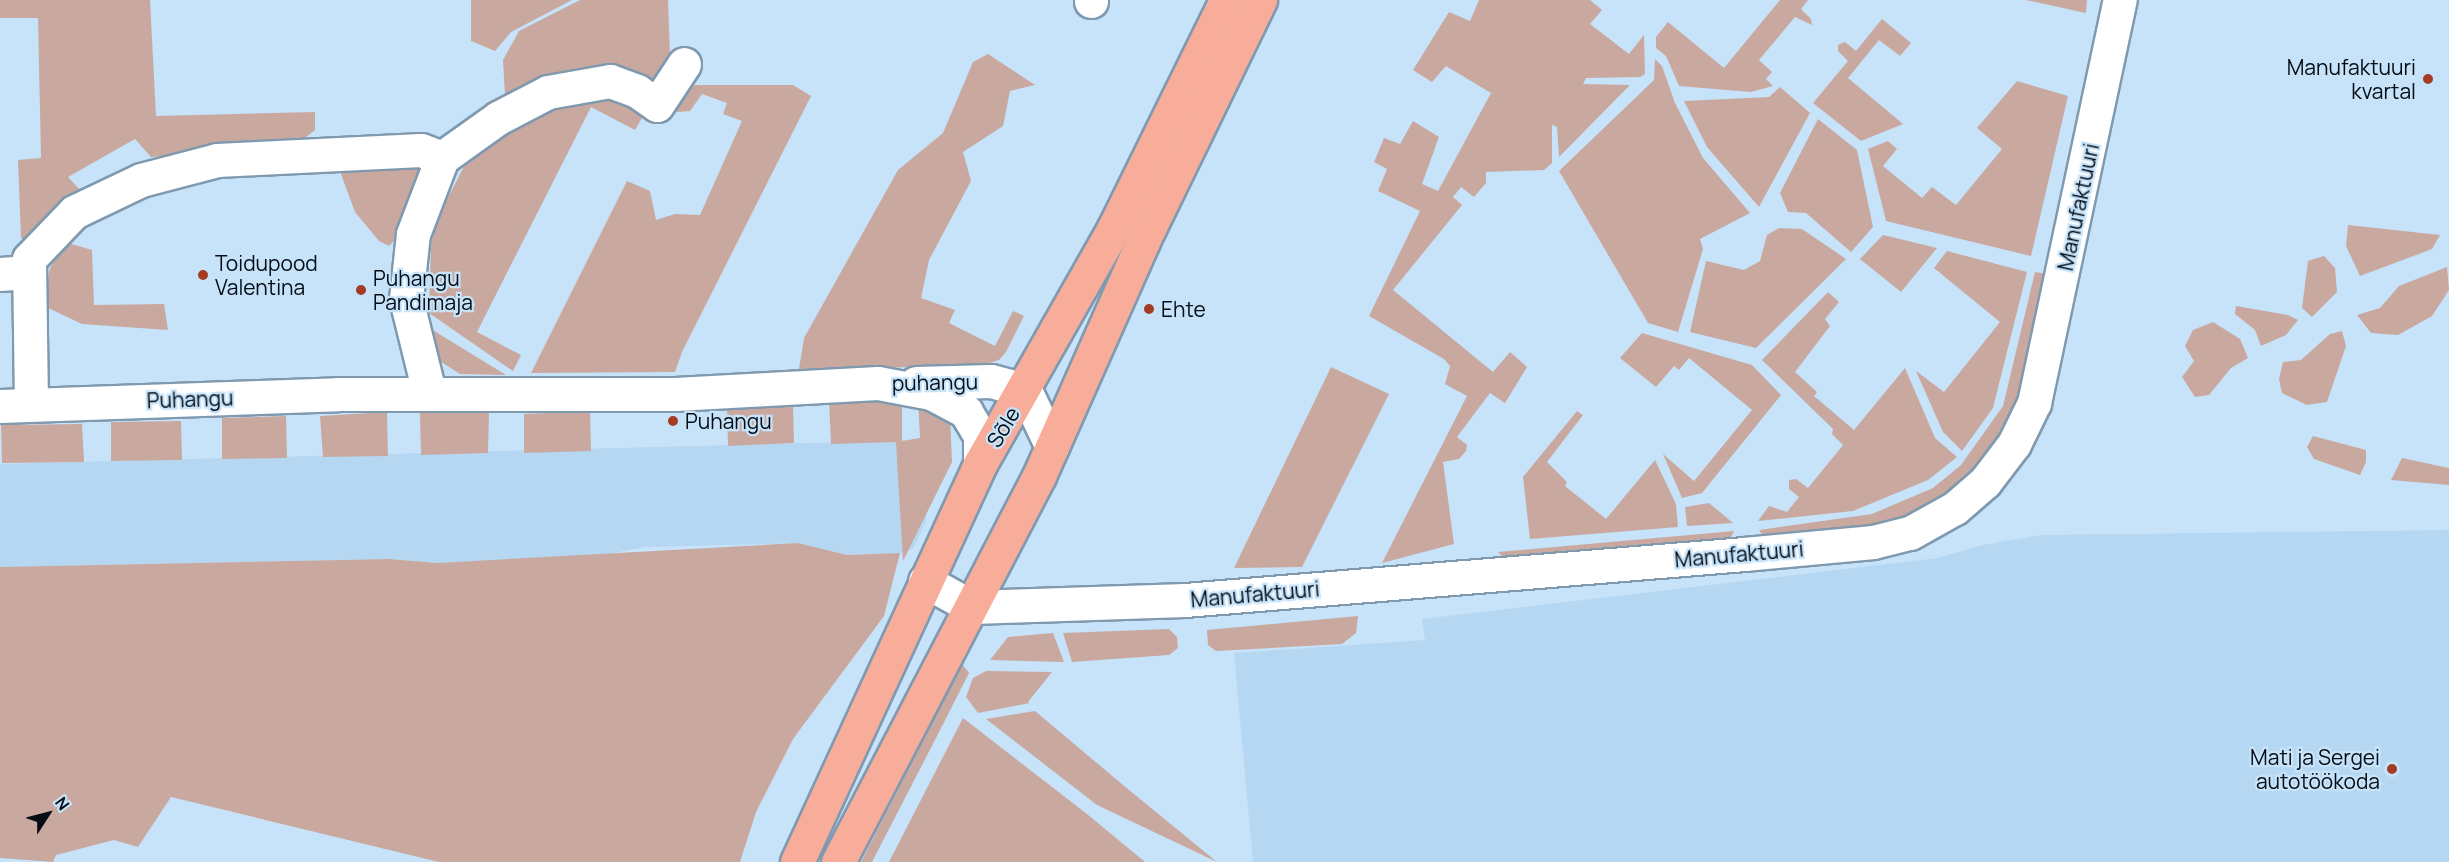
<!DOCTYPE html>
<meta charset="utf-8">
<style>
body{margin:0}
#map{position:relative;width:2449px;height:862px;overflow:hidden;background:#c7e3fa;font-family:Manrope,sans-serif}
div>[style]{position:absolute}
.built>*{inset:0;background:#b5d7f2}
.green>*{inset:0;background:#c9a89f}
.roads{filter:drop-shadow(2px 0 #7f99af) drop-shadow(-2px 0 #7f99af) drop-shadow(0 2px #7f99af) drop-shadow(0 -2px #7f99af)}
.minor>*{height:33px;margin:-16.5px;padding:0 16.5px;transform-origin:16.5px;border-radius:16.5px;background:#fff}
.major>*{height:33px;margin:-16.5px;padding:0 16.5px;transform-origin:16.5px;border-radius:16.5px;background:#f8ad9b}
.dots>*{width:16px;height:16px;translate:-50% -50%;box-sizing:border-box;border:3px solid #c7e3fa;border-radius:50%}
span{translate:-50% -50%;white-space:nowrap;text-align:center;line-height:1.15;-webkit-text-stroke:4.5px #c7e3fa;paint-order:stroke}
.poi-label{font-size:21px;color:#040c14}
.right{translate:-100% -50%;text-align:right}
.left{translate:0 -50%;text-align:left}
.street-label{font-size:21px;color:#040c14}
.north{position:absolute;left:18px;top:784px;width:60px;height:60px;-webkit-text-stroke:4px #c7e3fa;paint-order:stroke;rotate:54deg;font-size:16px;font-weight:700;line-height:24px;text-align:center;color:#040c14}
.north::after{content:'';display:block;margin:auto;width:21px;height:27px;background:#040c14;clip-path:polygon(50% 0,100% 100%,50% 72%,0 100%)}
</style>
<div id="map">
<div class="built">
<div style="clip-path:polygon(924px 440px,926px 521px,913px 549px,900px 553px,847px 555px,798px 543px,644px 547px,593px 557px,437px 563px,389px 559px,0 567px,0 464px)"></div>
<div style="clip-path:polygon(2449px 530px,2449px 862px,1253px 862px,1234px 653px,1425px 640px,1422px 619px,1938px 558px,1983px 545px,2042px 535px)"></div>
</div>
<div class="green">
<div style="clip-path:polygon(0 0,150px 0,156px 116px,315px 112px,315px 130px,298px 143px,151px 157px,135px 139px,68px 177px,83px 193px,27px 240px,21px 238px,18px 160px,41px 158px,38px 18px,0 18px)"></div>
<div style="clip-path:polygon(471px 0,572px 0,511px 32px,495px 51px,471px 41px)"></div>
<div style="clip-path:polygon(580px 0,668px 0,670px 55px,659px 79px,581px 75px,511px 101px,505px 95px,503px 60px,519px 31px)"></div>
<div style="clip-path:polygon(1479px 0,1590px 0,1602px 10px,1590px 24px,1629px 54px,1644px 35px,1645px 74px,1640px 77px,1586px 78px,1583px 84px,1630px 85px,1559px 157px,1557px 127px,1552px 125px,1552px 163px,1544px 170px,1486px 172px,1486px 183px,1474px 197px,1461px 187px,1453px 197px,1462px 205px,1393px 290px,1493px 372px,1510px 352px,1527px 367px,1505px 403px,1490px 393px,1457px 437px,1467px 445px,1466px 451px,1459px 459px,1443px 462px,1454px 544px,1382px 563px,1467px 396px,1445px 384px,1450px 366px,1444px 359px,1369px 316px,1420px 211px,1378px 191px,1387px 169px,1374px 162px,1384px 138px,1400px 144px,1413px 121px,1439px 137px,1422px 184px,1438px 191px,1491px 93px,1446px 66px,1432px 82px,1413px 70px,1449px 12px,1470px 21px)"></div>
<div style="clip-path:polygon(1780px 0,1808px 0,1801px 9px,1811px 19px,1812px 25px,1795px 17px,1759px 60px,1772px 72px,1766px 79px,1773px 86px,1751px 92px,1679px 86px,1666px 56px,1656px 48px,1656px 37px,1668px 22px,1724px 68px)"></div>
<div style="clip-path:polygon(2026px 0,2087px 0,2086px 13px)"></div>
<div style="clip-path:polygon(1882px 19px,1911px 43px,1900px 56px,1879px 40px,1848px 78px,1903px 124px,1861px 141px,1813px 103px,1848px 61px,1838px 51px,1838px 45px,1845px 42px,1856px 51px)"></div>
<div style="clip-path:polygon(988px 54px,1035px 85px,1010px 91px,1003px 126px,963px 152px,971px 181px,929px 260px,921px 298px,955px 310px,949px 323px,995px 346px,1013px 311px,1024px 316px,1006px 352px,999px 360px,980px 366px,799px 369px,804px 338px,898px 170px,943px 133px,973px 62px)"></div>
<div style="clip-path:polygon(1655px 59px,1662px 66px,1675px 103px,1703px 158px,1750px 213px,1700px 239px,1703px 249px,1678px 332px,1648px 323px,1559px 171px,1654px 80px)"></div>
<div style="clip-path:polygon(2017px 81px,2068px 96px,2031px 256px,1886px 221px,1868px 149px,1888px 141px,1897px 149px,1883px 166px,1922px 198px,1932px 187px,1956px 205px,2002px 149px,1977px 128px)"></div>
<div style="clip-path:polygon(695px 85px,793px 85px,811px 96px,682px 352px,675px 372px,531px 373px,627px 181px,650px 191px,656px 220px,675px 214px,700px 215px,742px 121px,723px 114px,727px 103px,702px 94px,690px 111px,677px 112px,670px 100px)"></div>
<div style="clip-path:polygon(608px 87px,646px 111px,635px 130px,591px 107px,477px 332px,521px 355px,513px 371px,429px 313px,431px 245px,437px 219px,474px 147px,500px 126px)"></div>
<div style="clip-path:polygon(1780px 87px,1810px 113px,1759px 207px,1707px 147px,1684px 101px,1769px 97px)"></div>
<div style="clip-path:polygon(1818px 119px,1857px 150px,1873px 227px,1851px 252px,1806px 213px,1788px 212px,1780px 193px)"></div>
<div style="clip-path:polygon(418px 165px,420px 187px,399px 236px,389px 246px,379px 241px,355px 212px,338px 166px)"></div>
<div style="clip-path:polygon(2348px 225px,2440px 235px,2432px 249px,2360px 276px,2346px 246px)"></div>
<div style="clip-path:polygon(1779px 228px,1802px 229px,1846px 259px,1756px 348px,1690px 332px,1706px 261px,1744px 270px,1760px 261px,1767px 235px)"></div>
<div style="clip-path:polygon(1883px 235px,1937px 248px,1901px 292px,1860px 259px)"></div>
<div style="clip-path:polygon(65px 242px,92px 250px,94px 305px,164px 304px,168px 330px,82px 324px,44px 306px,50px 268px)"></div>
<div style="clip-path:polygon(1947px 251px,2027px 272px,1993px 408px,1962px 451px,1943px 432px,1916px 371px,1944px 392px,2000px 322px,1934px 268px)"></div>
<div style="clip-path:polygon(2324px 256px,2335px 268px,2337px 292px,2312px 317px,2302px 308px,2308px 261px)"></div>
<div style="clip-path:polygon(2447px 267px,2449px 290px,2432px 316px,2398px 335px,2371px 333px,2357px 315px,2380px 308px,2399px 286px)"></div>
<div style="clip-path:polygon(2035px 272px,2048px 274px,2021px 389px,2002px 432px,1970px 473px,1935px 501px,1908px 516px,1864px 529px,1765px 539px,1759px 530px,1872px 514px,1933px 488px,1961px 465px,2003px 406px)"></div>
<div style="clip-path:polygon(1828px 292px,1839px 302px,1825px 319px,1830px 326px,1795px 372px,1817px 392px,1814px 396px,1854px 430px,1905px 368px,1935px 438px,1957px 457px,1928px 480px,1853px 511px,1758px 521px,1769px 506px,1787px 512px,1799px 497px,1789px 489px,1789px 480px,1796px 479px,1808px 488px,1843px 445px,1832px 434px,1833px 429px,1762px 360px)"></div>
<div style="clip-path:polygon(2236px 306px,2288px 315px,2298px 320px,2286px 335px,2261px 346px,2255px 330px,2235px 314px)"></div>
<div style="clip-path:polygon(2213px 322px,2240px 339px,2248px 358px,2231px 368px,2209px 395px,2195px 397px,2182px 377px,2194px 361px,2185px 346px,2193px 330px)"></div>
<div style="clip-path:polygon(431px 329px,506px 375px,460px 374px,432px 356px)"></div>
<div style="clip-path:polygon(2342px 331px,2346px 346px,2327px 402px,2307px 405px,2282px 393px,2279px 379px,2283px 362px,2301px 360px,2330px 334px)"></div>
<div style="clip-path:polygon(1642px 333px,1752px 365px,1781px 395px,1702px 493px,1682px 498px,1663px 454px,1694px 481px,1752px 410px,1689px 358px,1679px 370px,1674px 366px,1656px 387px,1620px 358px)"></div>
<div style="clip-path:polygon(1331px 367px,1389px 394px,1302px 567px,1234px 568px)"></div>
<div style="clip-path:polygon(829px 400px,902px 400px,902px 441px,920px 438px,918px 400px,950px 414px,952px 462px,903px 561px,896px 442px,831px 444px)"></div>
<div style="clip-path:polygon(793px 403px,794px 443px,728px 446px,727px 405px)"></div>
<div style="clip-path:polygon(489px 411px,488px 453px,421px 455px,420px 413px)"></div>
<div style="clip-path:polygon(590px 411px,591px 451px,524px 453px,524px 414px)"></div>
<div style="clip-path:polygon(1577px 411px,1583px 415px,1547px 462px,1567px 482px,1565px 486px,1606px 519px,1655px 460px,1676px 504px,1678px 527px,1530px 539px,1523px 477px)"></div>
<div style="clip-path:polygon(387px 412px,388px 456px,323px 457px,320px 416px)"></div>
<div style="clip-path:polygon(286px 416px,287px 458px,222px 459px,222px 418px)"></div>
<div style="clip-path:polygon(181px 421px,182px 460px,111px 461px,111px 422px)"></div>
<div style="clip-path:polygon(82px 424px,84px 462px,2px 463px,1px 425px)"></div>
<div style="clip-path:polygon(2313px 436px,2366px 450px,2366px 462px,2360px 475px,2314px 459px,2307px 447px)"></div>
<div style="clip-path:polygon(2402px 458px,2449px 468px,2449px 485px,2391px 480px)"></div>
<div style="clip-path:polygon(1709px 503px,1733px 523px,1687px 526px,1685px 507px)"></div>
<div style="clip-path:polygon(1734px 531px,1728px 543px,1507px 562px,1498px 552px)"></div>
<div style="clip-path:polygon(798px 543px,847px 555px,900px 553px,884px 616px,793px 739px,756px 812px,740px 862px,439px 862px,171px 797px,138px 847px,114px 840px,56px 855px,53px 862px,0 858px,0 567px,389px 559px,438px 563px)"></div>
<div style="clip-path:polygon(1358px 616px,1356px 633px,1342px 644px,1216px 651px,1208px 645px,1207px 630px)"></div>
<div style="clip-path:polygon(1169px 629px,1177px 637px,1178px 648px,1169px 655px,1072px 662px,1063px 633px)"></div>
<div style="clip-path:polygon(1053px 633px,1064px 662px,990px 660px,1008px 637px)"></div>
<div style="clip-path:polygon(962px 664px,969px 673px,936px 738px,872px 862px,861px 862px)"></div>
<div style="clip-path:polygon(986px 671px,1052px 672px,1028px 702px,1030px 703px,978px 713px,966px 697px,973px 678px)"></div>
<div style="clip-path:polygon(1035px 711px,1123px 785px,1217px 862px,1097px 805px,986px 719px)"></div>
<div style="clip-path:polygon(963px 718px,1087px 814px,1145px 862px,889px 862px)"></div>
</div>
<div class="roads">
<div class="minor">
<div style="left:1091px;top:1px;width:1px;rotate:-90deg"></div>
<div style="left:0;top:274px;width:29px;rotate:-4deg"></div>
<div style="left:916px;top:383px;width:75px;rotate:-1.5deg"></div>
<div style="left:991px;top:381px;width:35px;rotate:15deg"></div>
<div style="left:1025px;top:390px;width:63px;rotate:64.7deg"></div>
<div style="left:429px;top:392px;width:96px;rotate:-103.9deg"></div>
<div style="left:406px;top:299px;width:65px;rotate:-83.9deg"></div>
<div style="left:413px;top:234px;width:81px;rotate:-69.1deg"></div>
<div style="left:442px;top:158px;width:69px;rotate:-35.5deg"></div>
<div style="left:498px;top:118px;width:56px;rotate:-27.5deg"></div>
<div style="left:548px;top:92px;width:63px;rotate:-10.1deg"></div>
<div style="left:610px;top:81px;width:29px;rotate:20deg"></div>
<div style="left:637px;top:91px;width:24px;rotate:35deg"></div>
<div style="left:657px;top:105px;width:49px;rotate:-56.6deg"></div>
<div style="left:31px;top:404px;width:145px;rotate:-90.8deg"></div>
<div style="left:29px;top:259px;width:65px;rotate:-46.2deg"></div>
<div style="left:74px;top:212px;width:74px;rotate:-25.5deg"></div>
<div style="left:141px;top:180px;width:79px;rotate:-14.7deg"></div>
<div style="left:217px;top:160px;width:204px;rotate:-2.8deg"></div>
<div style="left:421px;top:150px;width:22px;rotate:21deg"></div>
<div style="left:0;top:406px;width:338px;rotate:-2deg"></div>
<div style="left:338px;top:394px;width:337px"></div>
<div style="left:675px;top:394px;width:203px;rotate:-3.1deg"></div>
<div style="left:878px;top:383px;width:54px;rotate:10.7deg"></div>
<div style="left:931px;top:393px;width:40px;rotate:28deg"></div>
<div style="left:966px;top:412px;width:27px;rotate:59deg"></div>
<div style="left:980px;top:435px;width:29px;rotate:90deg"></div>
<div style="left:925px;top:581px;width:54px;rotate:29deg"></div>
<div style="left:972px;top:607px;width:213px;rotate:-1.9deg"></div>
<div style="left:1185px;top:600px;width:561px;rotate:-4.7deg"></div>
<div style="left:1744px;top:554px;width:130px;rotate:-5.3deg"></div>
<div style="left:1873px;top:542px;width:38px;rotate:-14deg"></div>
<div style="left:1910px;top:533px;width:51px;rotate:-29.1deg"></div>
<div style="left:1955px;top:508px;width:40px;rotate:-41deg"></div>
<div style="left:1985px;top:482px;width:48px;rotate:-52.7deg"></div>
<div style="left:2014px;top:444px;width:46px;rotate:-64deg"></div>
<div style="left:2034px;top:403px;width:412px;rotate:-78deg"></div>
</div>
<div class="major">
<div style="left:797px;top:862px;width:438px;rotate:-65.3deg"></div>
<div style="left:980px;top:464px;width:271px;rotate:-60.4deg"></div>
<div style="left:1114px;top:228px;width:254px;rotate:-63.8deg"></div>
<div style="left:838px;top:862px;width:435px;rotate:-62.5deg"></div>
<div style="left:1039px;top:476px;width:257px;rotate:-66.1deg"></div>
<div style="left:1143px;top:241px;width:268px;rotate:-64.1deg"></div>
</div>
</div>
<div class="dots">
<div style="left:2428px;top:79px;background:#a43b23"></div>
<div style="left:203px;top:275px;background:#a43b23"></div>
<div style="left:361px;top:290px;background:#a43b23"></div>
<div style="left:1149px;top:309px;background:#a43b23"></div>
<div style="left:673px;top:421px;background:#a43b23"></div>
<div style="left:2392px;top:769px;background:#a43b23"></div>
</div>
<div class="poi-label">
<span class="right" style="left:2416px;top:79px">Manufaktuuri<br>kvartal</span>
<span class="left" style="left:215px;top:275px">Toidupood<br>Valentina</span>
<span class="left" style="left:373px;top:290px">Puhangu<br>Pandimaja</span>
<span class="left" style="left:1161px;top:309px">Ehte</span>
<span class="left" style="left:685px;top:421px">Puhangu</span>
<span class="right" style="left:2380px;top:769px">Mati ja Sergei<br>autotöökoda</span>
</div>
<div class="street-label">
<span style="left:2078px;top:207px;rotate:-78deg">Manufaktuuri</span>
<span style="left:935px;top:382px;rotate:-1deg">puhangu</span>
<span style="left:190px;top:399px;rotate:-2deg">Puhangu</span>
<span style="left:1003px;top:427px;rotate:-59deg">Sõle</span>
<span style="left:1739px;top:554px;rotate:-5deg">Manufaktuuri</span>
<span style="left:1255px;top:594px;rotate:-5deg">Manufaktuuri</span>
</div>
<div class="north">N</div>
</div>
